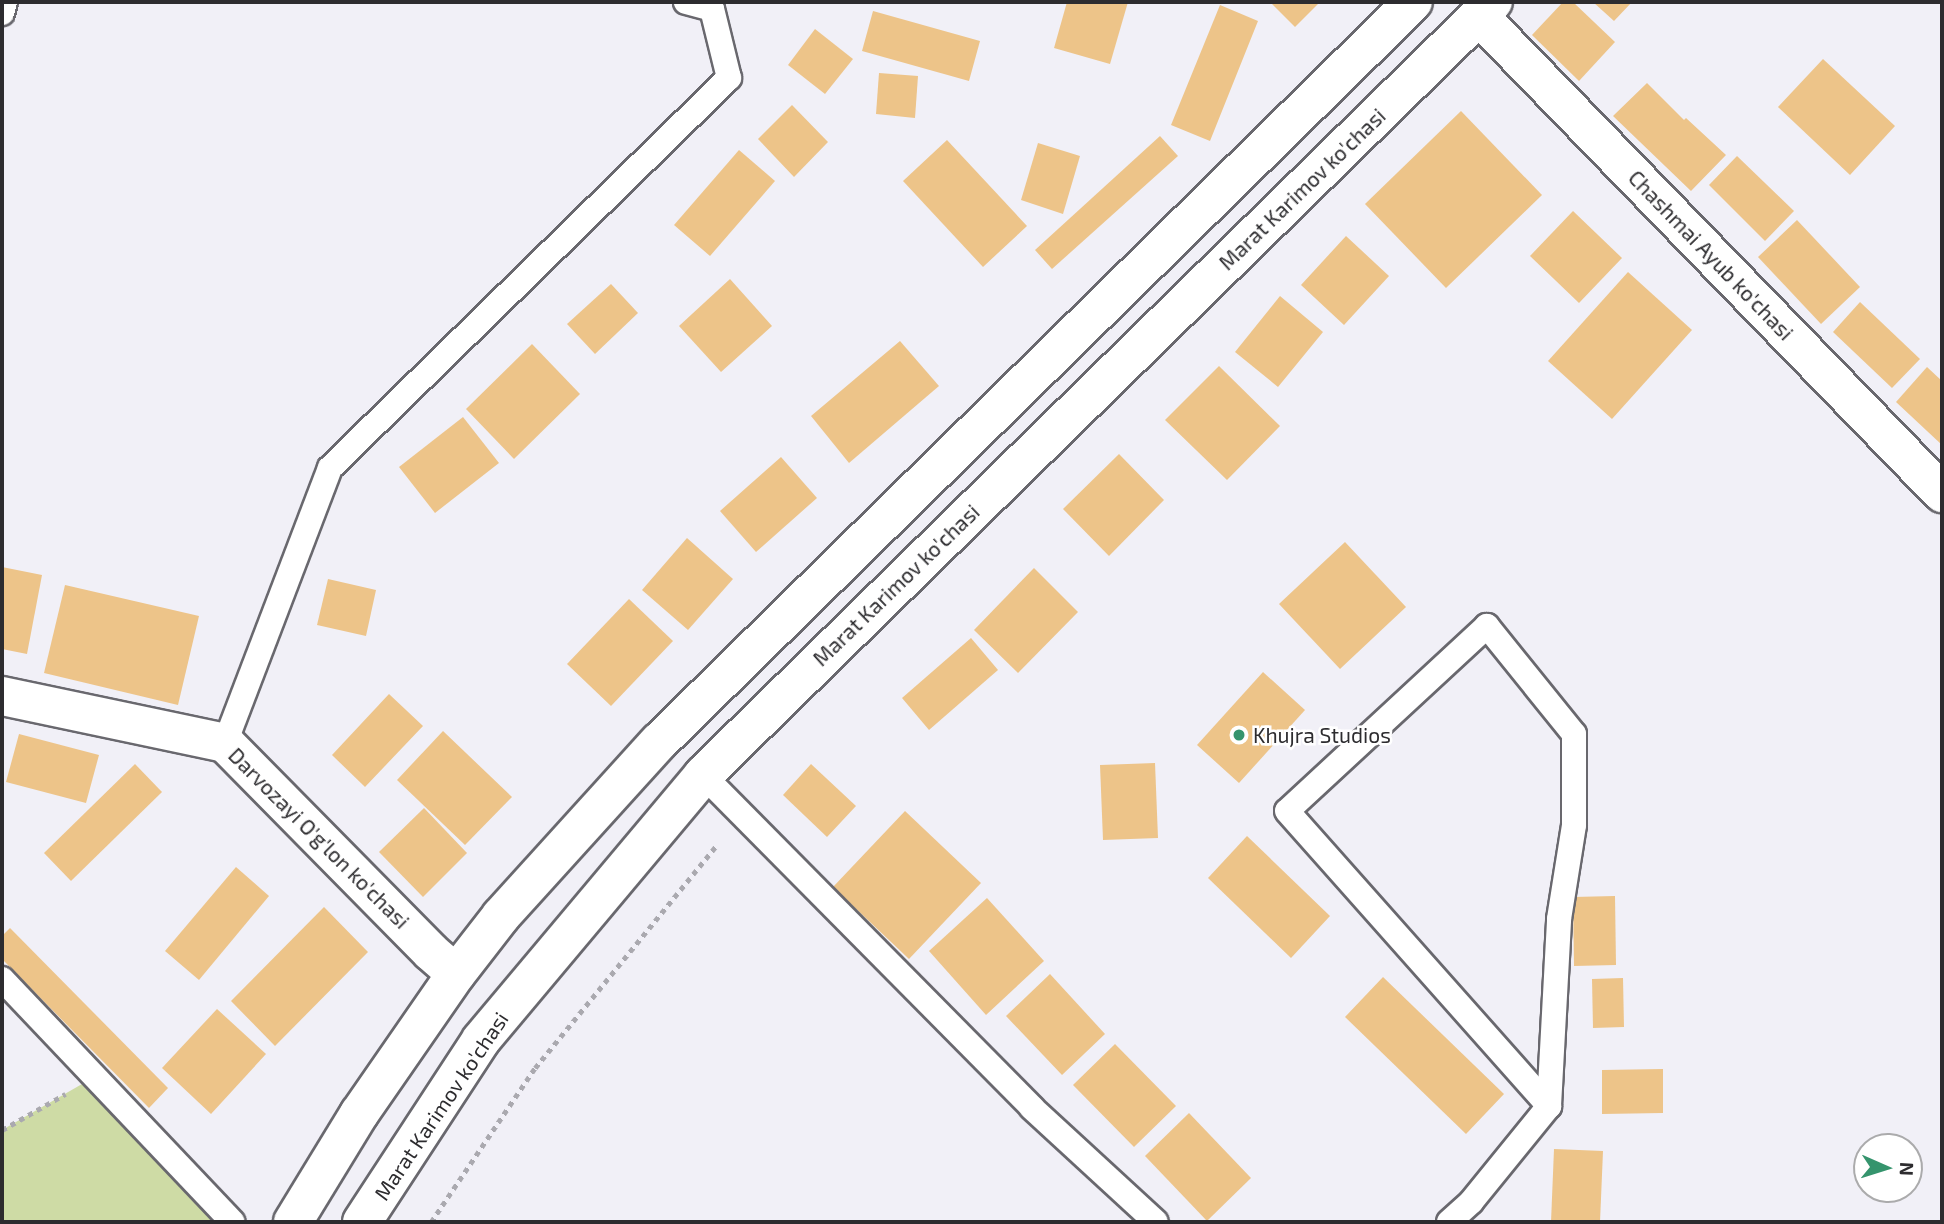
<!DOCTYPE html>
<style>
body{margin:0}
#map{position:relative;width:1944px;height:1224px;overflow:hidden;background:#f1f0f7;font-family:"Exo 2",sans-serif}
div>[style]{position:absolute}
.green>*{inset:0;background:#cedba5}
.building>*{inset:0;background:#edc489}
.path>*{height:4.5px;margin-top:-2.25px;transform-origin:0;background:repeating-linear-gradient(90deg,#aaa9af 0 5px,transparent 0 10px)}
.roads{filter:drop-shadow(2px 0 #69686e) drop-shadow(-2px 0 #69686e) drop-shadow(0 2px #69686e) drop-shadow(0 -2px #69686e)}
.service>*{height:24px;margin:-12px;padding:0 12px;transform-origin:12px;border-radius:12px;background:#fff}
.minor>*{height:38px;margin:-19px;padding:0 19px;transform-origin:19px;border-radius:19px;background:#fff}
.primary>*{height:38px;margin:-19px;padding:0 19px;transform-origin:19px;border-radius:19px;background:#fff}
.dots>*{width:19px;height:19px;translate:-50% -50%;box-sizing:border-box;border:4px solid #fff;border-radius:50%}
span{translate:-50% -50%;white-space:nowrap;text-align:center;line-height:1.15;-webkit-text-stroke:5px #fff;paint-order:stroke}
.street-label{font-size:21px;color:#2d2c2f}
.poi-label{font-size:21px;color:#2d2c2f}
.left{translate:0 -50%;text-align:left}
.frame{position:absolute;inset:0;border:4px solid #2d2c2f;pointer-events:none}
.north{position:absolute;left:1853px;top:1133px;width:70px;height:70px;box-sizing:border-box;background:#fff;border:2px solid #ababac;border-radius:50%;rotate:93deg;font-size:19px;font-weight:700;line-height:28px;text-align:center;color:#2d2c2f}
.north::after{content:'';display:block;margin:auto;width:24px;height:32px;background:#35946d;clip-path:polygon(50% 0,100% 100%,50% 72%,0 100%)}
</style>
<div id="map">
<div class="green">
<div style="clip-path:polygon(96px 1076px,230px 1222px,2px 1222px,2px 1130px)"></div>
</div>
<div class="building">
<div style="clip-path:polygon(1067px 2px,1128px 2px,1110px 64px,1054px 48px)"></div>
<div style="clip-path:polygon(1270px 2px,1320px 2px,1295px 27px)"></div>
<div style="clip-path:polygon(1563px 2px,1573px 2px,1615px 42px,1579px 81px,1532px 35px)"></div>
<div style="clip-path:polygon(1593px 2px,1632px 2px,1614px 21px)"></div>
<div style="clip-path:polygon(1220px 5px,1258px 21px,1210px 141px,1171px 125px)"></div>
<div style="clip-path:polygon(873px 11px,980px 41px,969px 81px,862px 51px)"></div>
<div style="clip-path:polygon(815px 29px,853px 59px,825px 94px,788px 65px)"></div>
<div style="clip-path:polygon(1823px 59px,1895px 126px,1850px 175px,1778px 107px)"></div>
<div style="clip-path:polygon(879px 73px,918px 76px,915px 118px,876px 114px)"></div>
<div style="clip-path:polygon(1647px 83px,1684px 120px,1686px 118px,1726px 155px,1691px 191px,1613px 116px)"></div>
<div style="clip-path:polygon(792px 105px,828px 142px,794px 177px,758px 139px)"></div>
<div style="clip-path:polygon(1461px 111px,1542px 195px,1446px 288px,1365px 204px)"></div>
<div style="clip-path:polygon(1160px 136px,1178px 156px,1052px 269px,1035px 250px)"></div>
<div style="clip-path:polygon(947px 140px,1027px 226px,983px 267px,903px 181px)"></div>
<div style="clip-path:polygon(1038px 143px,1080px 156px,1063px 214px,1021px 200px)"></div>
<div style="clip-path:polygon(739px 150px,775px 181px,710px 256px,674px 225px)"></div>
<div style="clip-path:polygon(1737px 156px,1794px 211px,1765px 241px,1709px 185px)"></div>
<div style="clip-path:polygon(1573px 211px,1622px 258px,1579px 303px,1530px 256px)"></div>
<div style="clip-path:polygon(1797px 220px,1860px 287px,1821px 324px,1758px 257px)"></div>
<div style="clip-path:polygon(1346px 236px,1389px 276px,1344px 325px,1301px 285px)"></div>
<div style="clip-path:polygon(1628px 272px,1692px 330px,1612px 419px,1548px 361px)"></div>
<div style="clip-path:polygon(730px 279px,772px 326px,721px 372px,679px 326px)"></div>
<div style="clip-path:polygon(611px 284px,638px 313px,595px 354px,567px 324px)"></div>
<div style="clip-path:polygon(1280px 296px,1323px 332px,1278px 387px,1235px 352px)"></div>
<div style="clip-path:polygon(1860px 302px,1920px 359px,1892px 388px,1833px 332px)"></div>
<div style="clip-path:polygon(900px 341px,939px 386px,849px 463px,811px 416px)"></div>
<div style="clip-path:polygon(532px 344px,580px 394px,514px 459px,466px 409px)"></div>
<div style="clip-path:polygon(1219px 366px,1280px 426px,1227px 480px,1165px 420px)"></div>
<div style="clip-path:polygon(1927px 367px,1942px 381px,1942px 445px,1896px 402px)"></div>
<div style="clip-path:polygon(463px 417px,499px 463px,435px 513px,399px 467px)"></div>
<div style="clip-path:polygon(1119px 454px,1164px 500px,1109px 556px,1063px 509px)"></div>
<div style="clip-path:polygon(781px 457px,817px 498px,756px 552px,720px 511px)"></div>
<div style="clip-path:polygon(687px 538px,733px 579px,688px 630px,642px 590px)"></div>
<div style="clip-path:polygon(1345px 542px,1406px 607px,1340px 669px,1279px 604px)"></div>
<div style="clip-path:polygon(2px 567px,42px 575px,27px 654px,2px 649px)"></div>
<div style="clip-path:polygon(1034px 568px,1078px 612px,1018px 673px,974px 630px)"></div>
<div style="clip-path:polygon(328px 579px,376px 590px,366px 636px,317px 625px)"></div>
<div style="clip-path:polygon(65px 585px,199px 616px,178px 705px,44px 673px)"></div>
<div style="clip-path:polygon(629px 599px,673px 641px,611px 706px,567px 664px)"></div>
<div style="clip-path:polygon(971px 638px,998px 670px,929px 730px,902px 698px)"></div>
<div style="clip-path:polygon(1263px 672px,1305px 710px,1239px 783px,1197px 745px)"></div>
<div style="clip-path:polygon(389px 694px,423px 726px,365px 787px,332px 755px)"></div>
<div style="clip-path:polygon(443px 731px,512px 797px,465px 845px,397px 780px)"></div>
<div style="clip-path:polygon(19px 734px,99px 755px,86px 803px,6px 782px)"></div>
<div style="clip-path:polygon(1155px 763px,1158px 838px,1103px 840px,1100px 765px)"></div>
<div style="clip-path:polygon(135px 764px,162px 792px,71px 881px,44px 853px)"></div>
<div style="clip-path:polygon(811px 764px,856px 806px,827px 837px,783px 795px)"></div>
<div style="clip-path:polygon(424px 808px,467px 853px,423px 897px,379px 852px)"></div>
<div style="clip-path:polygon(905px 811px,981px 883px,909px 959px,833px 887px)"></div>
<div style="clip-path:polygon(1247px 836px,1330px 916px,1291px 958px,1208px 878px)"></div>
<div style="clip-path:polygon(236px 867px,269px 896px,199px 980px,165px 951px)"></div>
<div style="clip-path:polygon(1615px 896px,1616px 965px,1574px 966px,1573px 897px)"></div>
<div style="clip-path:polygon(987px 898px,1044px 961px,986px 1015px,929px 951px)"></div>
<div style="clip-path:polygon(324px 907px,368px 952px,275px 1046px,231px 1001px)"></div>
<div style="clip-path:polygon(10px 928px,168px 1088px,149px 1108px,2px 959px,2px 936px)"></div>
<div style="clip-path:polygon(1050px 974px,1105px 1034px,1062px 1075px,1006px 1016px)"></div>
<div style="clip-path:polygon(1383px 977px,1504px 1094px,1466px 1134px,1345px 1017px)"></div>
<div style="clip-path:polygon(1623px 978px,1624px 1027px,1593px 1028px,1592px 979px)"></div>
<div style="clip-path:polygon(217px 1009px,266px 1054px,211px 1114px,162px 1068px)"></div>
<div style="clip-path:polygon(1115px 1044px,1176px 1106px,1134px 1147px,1073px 1085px)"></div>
<div style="clip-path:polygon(1663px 1069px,1663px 1113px,1602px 1114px,1602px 1070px)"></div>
<div style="clip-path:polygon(1189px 1113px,1251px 1178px,1207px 1221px,1145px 1156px)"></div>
<div style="clip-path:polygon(1554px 1149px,1603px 1151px,1600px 1222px,1551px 1222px)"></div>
</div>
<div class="path">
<div style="left:2px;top:1130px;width:73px;rotate:-29.7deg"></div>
<div style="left:431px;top:1222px;width:186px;rotate:-56deg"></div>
<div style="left:535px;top:1068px;width:289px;rotate:-50.8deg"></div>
</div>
<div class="roads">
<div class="service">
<div style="left:2px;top:13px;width:11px;rotate:-75deg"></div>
<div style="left:225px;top:743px;width:294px;rotate:-69.1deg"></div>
<div style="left:330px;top:468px;width:558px;rotate:-44.35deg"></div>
<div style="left:729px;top:78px;width:71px;rotate:-103.8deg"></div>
<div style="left:712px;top:9px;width:27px;rotate:-165deg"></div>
<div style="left:703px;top:775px;width:468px;rotate:45.3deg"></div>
<div style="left:1032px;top:1108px;width:168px;rotate:42.6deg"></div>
<div style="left:2px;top:979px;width:335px;rotate:46.5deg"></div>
<div style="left:1449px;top:1222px;width:30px;rotate:-42deg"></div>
<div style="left:1471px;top:1202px;width:124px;rotate:-50.9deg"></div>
<div style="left:1549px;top:1106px;width:187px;rotate:-86.9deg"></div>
<div style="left:1559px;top:919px;width:95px;rotate:-80.9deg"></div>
<div style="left:1574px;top:825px;width:91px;rotate:-90deg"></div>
<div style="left:1574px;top:734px;width:139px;rotate:-128.9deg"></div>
<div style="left:1487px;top:626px;width:272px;rotate:137.2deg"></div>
<div style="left:1287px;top:811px;width:395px;rotate:48.4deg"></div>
</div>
<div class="minor">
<div style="left:1479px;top:16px;width:665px;rotate:45.85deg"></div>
<div style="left:2px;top:696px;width:228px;rotate:11.9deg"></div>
<div style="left:225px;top:743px;width:293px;rotate:45.4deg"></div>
<div style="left:431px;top:952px;width:33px;rotate:41deg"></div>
</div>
<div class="primary">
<div style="left:293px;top:1222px;width:127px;rotate:-58.6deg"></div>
<div style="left:359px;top:1114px;width:170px;rotate:-55.3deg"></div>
<div style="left:456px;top:974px;width:73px;rotate:-52.2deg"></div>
<div style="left:501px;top:916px;width:235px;rotate:-47.8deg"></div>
<div style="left:659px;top:742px;width:1056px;rotate:-44.46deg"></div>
<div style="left:362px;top:1222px;width:217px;rotate:-56.8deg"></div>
<div style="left:481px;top:1040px;width:346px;rotate:-50deg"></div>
<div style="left:703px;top:775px;width:1105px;rotate:-44.38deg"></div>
</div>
</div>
<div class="dots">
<div style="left:1239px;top:735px;background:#35946d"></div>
</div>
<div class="street-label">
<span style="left:1302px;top:189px;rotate:-44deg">Marat Karimov ko'chasi</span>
<span style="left:1711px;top:255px;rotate:46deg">Chashmai Ayub ko'chasi</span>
<span style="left:896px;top:585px;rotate:-44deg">Marat Karimov ko'chasi</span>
<span style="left:319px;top:838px;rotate:45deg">Darvozayi O'g'lon ko'chasi</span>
<span style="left:441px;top:1106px;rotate:-56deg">Marat Karimov ko'chasi</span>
</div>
<div class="poi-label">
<span class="left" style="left:1253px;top:735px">Khujra Studios</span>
</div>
<div class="frame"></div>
<div class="north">N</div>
</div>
